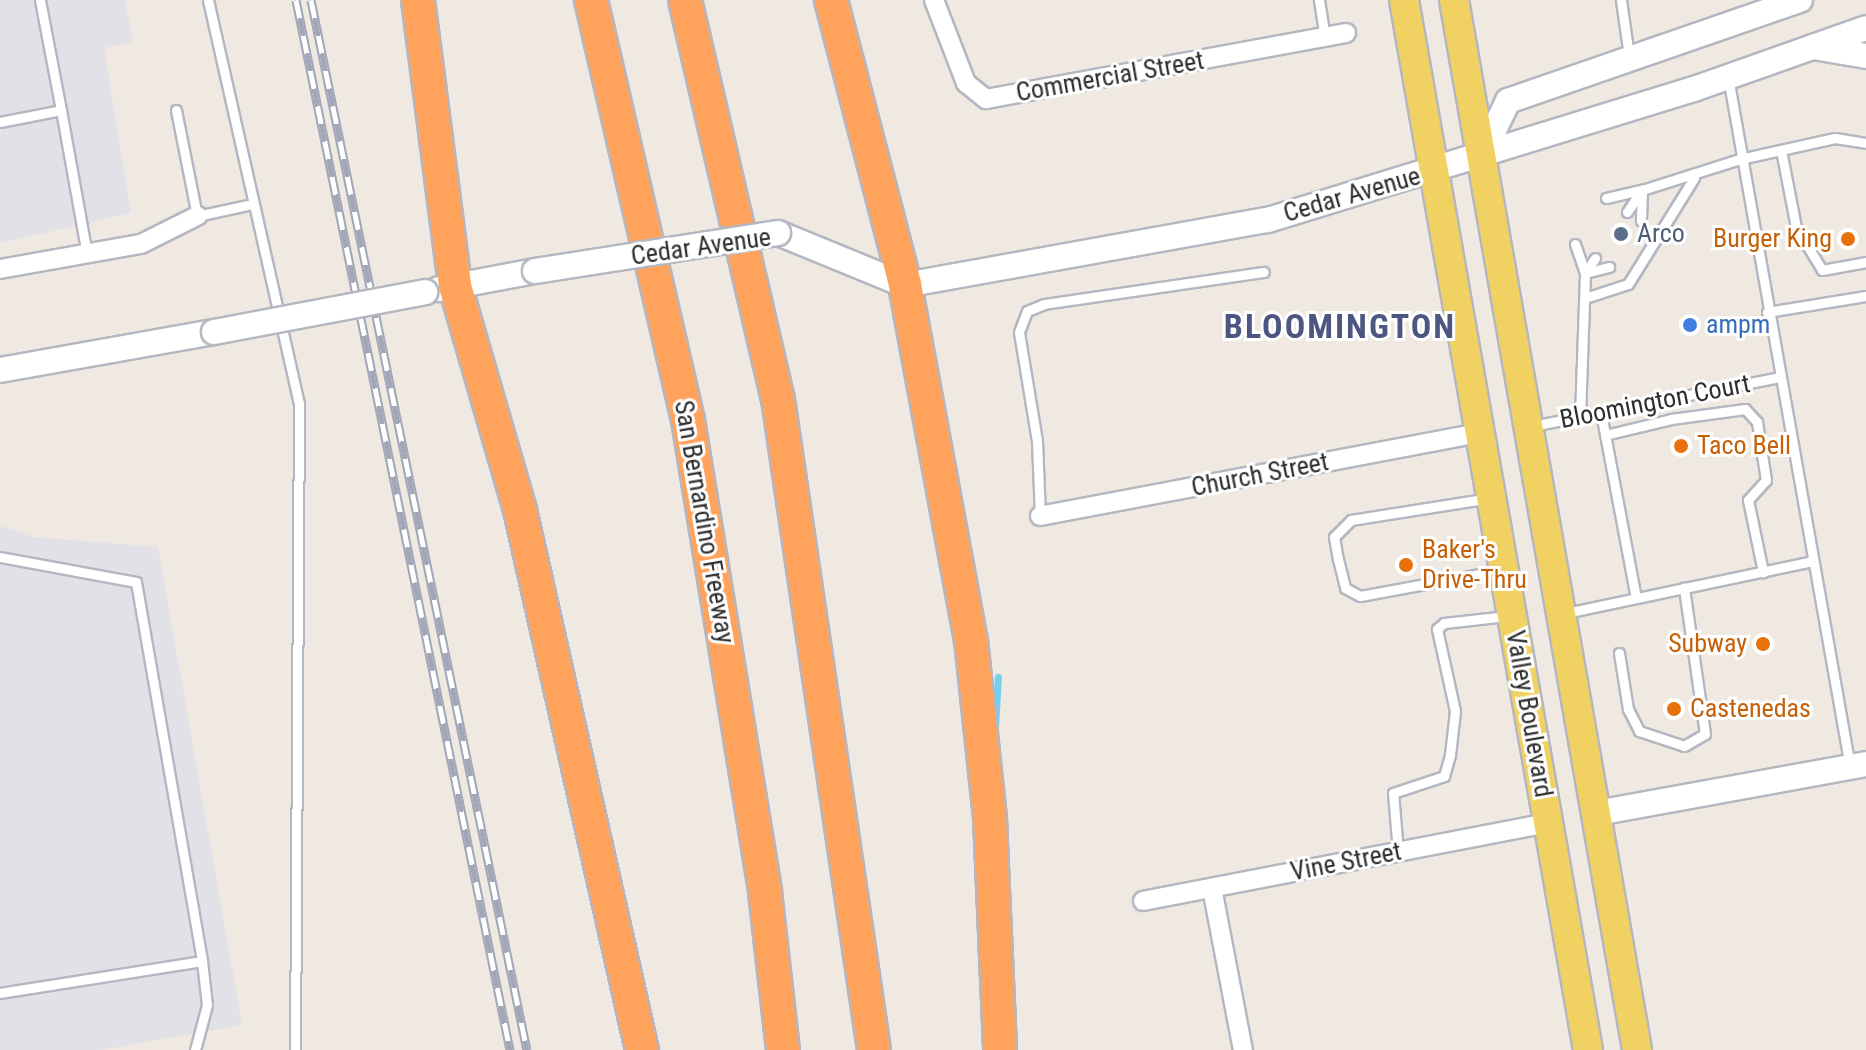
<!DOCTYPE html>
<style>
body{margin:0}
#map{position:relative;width:1866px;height:1050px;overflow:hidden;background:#efe9e1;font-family:"Roboto Condensed",sans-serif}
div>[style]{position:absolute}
.industrial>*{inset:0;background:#e3e1e8}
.stream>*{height:7px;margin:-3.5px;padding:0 3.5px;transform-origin:3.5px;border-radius:3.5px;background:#75cff0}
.roads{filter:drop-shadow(2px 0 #b4b7c1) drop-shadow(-2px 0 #b4b7c1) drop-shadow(0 2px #b4b7c1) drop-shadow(0 -2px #b4b7c1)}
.lane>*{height:9px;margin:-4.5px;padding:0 4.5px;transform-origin:4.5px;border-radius:4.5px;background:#fff}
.street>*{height:18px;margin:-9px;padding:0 9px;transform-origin:9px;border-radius:9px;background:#fff}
.secondary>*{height:24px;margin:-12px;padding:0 12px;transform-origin:12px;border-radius:12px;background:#fff}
.primary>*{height:28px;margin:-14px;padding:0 14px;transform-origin:14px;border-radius:14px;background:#f2d163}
.highway>*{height:32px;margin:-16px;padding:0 16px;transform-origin:16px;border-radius:16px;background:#ffa35c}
.rail>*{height:9px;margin-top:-4.5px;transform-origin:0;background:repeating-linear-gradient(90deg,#fff 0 18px,#a3a6b8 0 36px);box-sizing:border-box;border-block:2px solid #a3a6b8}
.bridges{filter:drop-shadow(2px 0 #b4b7c1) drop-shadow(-2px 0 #b4b7c1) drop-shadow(0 2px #b4b7c1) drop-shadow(0 -2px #b4b7c1)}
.secondary-bridge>*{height:24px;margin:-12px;padding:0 12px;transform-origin:12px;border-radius:12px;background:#fff}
.dots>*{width:22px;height:22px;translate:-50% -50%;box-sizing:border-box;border:4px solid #fff;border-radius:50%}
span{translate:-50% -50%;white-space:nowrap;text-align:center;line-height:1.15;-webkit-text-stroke:6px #fff;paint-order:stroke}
.street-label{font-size:26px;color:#2e2e2e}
.service-label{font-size:26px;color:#4e5e75}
.left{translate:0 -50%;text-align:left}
.food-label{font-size:26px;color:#c56008}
.right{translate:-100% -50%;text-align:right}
.shop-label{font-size:26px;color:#366cbe}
.district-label{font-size:34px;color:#4d5680;font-weight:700;letter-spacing:2px}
</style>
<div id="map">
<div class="industrial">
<div style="clip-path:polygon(0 0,125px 0,133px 42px,104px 48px,131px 213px,0 243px)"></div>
<div style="clip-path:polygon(0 526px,33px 537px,158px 547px,242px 1025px,101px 1050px,0 1050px)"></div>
</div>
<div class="stream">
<div style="left:995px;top:727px;width:50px;rotate:-86.6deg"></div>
</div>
<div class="roads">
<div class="lane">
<div style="left:40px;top:0;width:112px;rotate:79.2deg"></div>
<div style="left:208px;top:0;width:413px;rotate:77.3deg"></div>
<div style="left:299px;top:403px;width:647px;rotate:90.35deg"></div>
<div style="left:1319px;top:0;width:37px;rotate:81deg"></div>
<div style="left:1621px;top:0;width:57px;rotate:81.9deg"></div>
<div style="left:1728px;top:77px;width:701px;rotate:79.97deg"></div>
<div style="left:176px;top:110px;width:108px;rotate:78.8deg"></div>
<div style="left:197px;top:216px;width:56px;rotate:-12.3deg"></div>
<div style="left:0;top:122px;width:62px;rotate:-11.1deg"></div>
<div style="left:61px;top:110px;width:146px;rotate:79.8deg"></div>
<div style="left:1781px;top:150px;width:78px;rotate:79deg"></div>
<div style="left:1796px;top:227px;width:50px;rotate:58.8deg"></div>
<div style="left:1822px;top:270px;width:45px;rotate:-10.3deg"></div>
<div style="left:1606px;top:198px;width:37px;rotate:-13deg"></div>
<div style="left:1642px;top:190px;width:31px;rotate:92deg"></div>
<div style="left:1627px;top:212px;width:27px;rotate:-56deg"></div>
<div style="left:1642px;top:190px;width:103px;rotate:-17.6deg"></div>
<div style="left:1740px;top:159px;width:97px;rotate:-12.5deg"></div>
<div style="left:1835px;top:138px;width:31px;rotate:9deg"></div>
<div style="left:1575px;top:244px;width:31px;rotate:71deg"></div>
<div style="left:1585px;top:273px;width:25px;rotate:-14deg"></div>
<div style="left:1585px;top:298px;width:45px;rotate:-18deg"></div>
<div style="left:1628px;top:284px;width:125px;rotate:-58.1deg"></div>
<div style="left:1767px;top:312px;width:100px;rotate:-9.2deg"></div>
<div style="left:1601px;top:413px;width:188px;rotate:79.3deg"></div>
<div style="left:1580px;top:417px;width:144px;rotate:-88deg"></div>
<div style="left:1585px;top:273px;width:18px;rotate:-56deg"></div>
<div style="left:1532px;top:426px;width:252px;rotate:-11.2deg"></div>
<div style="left:1605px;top:435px;width:68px;rotate:-13.6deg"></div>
<div style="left:1671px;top:419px;width:75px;rotate:-7.7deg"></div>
<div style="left:1745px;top:409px;width:18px;rotate:47deg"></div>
<div style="left:1757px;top:422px;width:59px;rotate:81.2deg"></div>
<div style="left:1766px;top:480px;width:27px;rotate:132deg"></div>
<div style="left:1748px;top:500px;width:74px;rotate:78.2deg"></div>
<div style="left:1490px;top:498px;width:141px;rotate:171deg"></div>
<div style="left:1351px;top:520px;width:24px;rotate:135deg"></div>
<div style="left:1334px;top:537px;width:22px;rotate:80deg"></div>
<div style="left:1338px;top:559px;width:30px;rotate:76deg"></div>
<div style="left:1345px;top:588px;width:17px;rotate:28deg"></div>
<div style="left:1360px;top:596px;width:143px;rotate:-10.4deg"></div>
<div style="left:1040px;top:516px;width:75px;rotate:-92.3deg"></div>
<div style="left:1037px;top:441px;width:110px;rotate:-99.4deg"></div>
<div style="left:1019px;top:332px;width:22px;rotate:-69deg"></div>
<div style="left:1027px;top:311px;width:18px;rotate:-22deg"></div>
<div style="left:1044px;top:304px;width:222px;rotate:-8.3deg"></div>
<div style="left:0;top:557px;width:138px;rotate:10.4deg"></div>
<div style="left:136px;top:582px;width:385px;rotate:80.1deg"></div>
<div style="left:202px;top:961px;width:205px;rotate:171deg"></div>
<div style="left:1566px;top:613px;width:252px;rotate:-11.9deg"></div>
<div style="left:1619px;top:653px;width:57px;rotate:80.9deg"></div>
<div style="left:1628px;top:709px;width:25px;rotate:63deg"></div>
<div style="left:1639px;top:731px;width:47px;rotate:18.4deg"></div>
<div style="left:1684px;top:746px;width:24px;rotate:-30deg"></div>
<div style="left:1705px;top:734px;width:148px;rotate:-98.2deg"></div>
<div style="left:1398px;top:852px;width:59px;rotate:-94.8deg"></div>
<div style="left:1393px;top:793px;width:54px;rotate:-18.4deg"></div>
<div style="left:1444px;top:776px;width:22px;rotate:-74deg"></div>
<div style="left:1450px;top:755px;width:44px;rotate:-83.5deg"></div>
<div style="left:1455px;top:711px;width:84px;rotate:-102.4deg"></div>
<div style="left:1437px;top:629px;width:9px;rotate:-41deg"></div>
<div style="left:1444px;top:623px;width:63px;rotate:-6.3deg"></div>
<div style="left:195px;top:1050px;width:47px;rotate:-75.1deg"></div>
<div style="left:207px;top:1005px;width:44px;rotate:-96.5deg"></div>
</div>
<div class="street">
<div style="left:934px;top:0;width:89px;rotate:68.9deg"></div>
<div style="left:966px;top:83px;width:26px;rotate:39deg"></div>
<div style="left:986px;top:99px;width:366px;rotate:-10.4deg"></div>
<div style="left:0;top:269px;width:143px;rotate:-10.1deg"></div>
<div style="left:141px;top:244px;width:63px;rotate:-26.6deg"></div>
<div style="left:1040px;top:516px;width:448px;rotate:-10.7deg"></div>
<div style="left:1212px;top:888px;width:165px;rotate:79.2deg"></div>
<div style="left:1143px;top:901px;width:413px;rotate:-10.9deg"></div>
</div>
<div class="secondary">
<div style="left:1813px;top:47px;width:54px;rotate:9.6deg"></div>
<div style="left:1482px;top:155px;width:60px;rotate:-64.3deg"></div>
<div style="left:1508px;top:101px;width:309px;rotate:-19.1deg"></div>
<div style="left:778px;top:233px;width:137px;rotate:22.3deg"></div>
<div style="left:905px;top:285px;width:369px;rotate:-10.2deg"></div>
<div style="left:1268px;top:220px;width:446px;rotate:-17.1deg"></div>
<div style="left:1694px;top:89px;width:182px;rotate:-19.5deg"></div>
<div style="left:439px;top:289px;width:98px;rotate:-10.6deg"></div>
<div style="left:0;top:370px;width:217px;rotate:-10.1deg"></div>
<div style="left:1597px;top:813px;width:273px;rotate:-10.3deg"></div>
</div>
<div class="primary">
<div style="left:1404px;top:0;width:1066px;rotate:80.06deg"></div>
<div style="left:1454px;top:0;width:1066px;rotate:80.11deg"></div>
</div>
<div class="highway">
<div style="left:418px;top:0;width:288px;rotate:82.6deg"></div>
<div style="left:455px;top:286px;width:233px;rotate:73.8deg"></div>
<div style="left:520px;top:510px;width:554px;rotate:77.27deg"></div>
<div style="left:591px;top:0;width:431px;rotate:77deg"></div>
<div style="left:688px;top:420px;width:478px;rotate:80.7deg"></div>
<div style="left:765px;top:892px;width:159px;rotate:83.5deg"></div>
<div style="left:685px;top:0;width:410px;rotate:76.9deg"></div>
<div style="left:778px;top:399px;width:658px;rotate:81.61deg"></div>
<div style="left:831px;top:0;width:294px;rotate:75.4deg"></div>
<div style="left:905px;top:285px;width:361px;rotate:79.5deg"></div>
<div style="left:971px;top:640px;width:180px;rotate:83.9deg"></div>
<div style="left:990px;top:819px;width:231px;rotate:87.5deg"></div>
</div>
</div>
<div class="rail">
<div style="left:296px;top:0;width:1072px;rotate:78.48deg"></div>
<div style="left:311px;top:0;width:1072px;rotate:78.38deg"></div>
</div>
<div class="bridges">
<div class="secondary-bridge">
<div style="left:535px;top:271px;width:246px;rotate:-8.9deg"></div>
<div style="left:214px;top:332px;width:215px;rotate:-10.7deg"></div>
</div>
</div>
<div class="dots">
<div style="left:1621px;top:234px;background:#5c6f8a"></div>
<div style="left:1848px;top:239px;background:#e8710a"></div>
<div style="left:1690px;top:325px;background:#3f7fe0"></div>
<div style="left:1681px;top:446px;background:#e8710a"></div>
<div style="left:1406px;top:565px;background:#e8710a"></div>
<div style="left:1763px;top:644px;background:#e8710a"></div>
<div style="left:1674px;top:709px;background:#e8710a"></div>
</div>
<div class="street-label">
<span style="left:1110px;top:77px;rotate:-10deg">Commercial Street</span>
<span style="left:1352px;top:195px;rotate:-16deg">Cedar Avenue</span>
<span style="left:701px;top:247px;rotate:-8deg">Cedar Avenue</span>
<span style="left:1655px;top:402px;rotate:-11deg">Bloomington Court</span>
<span style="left:1260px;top:475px;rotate:-11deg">Church Street</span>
<span style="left:704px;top:522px;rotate:80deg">San Bernardino Freeway</span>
<span style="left:1529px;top:714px;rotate:80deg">Valley Boulevard</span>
<span style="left:1346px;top:862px;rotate:-11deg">Vine Street</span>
</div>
<div class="service-label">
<span class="left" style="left:1637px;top:234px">Arco</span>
</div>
<div class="food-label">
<span class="right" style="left:1832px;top:239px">Burger King</span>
<span class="left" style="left:1697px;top:446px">Taco Bell</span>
<span class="left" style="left:1422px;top:565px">Baker's<br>Drive-Thru</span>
<span class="right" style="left:1747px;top:644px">Subway</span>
<span class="left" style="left:1690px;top:709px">Castenedas</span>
</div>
<div class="shop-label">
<span class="left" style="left:1706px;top:325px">ampm</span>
</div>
<div class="district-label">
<span style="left:1340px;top:327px">BLOOMINGTON</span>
</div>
</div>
